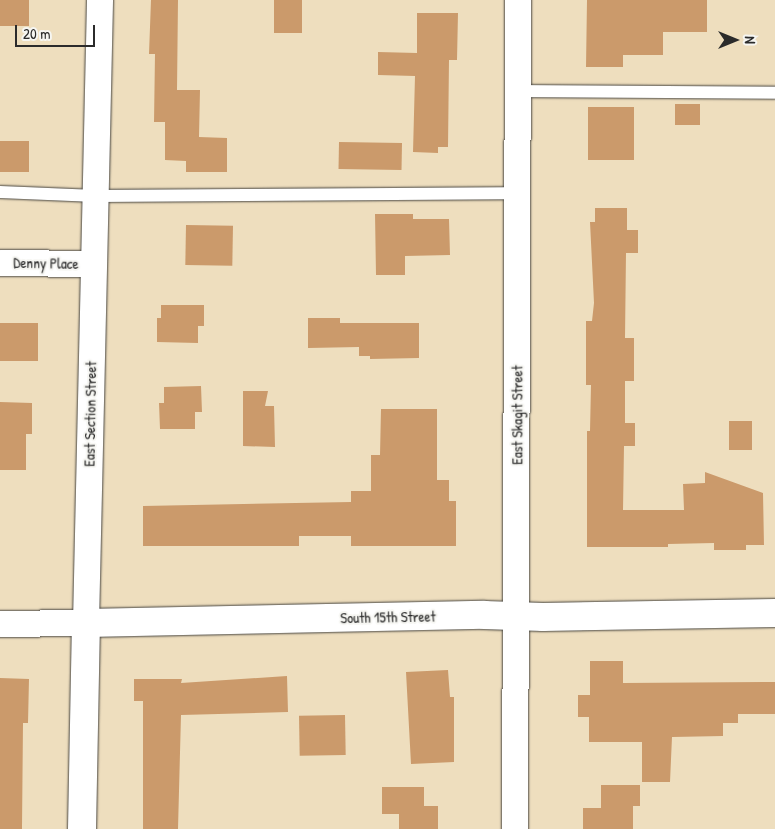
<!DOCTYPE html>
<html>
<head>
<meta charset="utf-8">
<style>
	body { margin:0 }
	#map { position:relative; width:775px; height:829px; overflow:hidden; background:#eedebe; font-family:"Patrick Hand",sans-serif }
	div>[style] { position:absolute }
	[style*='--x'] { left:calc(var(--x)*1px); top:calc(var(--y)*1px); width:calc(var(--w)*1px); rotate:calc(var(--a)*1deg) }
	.building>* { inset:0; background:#cb9a6b; transform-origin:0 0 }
	.roads { filter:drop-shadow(0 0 1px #484641) drop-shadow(0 0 1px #484641) }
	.lane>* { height:12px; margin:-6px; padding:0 6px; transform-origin:6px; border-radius:6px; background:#fff }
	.street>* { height:26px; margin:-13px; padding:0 13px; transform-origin:13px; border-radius:13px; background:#fff }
	.secondary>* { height:28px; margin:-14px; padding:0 14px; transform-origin:14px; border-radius:14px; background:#fff }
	span { translate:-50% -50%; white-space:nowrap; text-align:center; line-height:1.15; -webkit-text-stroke:4px #f6f6f2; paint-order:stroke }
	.street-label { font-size:15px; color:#2b2b2b }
	.north { position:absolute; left:710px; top:15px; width:50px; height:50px; -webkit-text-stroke:4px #f6f6f2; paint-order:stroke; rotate:90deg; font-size:14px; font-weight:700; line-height:20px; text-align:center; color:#2b2b2b }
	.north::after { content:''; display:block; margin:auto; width:18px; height:22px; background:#2b2b2b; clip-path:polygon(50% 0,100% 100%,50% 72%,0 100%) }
	.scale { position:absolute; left:15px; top:25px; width:80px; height:22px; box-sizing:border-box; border:2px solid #2b2b2b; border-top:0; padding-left:6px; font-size:15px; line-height:18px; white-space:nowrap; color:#2b2b2b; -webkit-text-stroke:4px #f6f6f2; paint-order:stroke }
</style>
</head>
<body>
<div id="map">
	<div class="building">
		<i style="left:0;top:0;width:29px;height:26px"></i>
		<i style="clip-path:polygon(151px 0,178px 0,177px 90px,200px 90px,199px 137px,227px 138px,227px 172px,186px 172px,186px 161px,165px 160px,165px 122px,154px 122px,155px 54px,149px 54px)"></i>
		<i style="left:274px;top:0;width:28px;height:33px"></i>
		<i style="clip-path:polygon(587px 0,707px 0,707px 32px,663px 32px,663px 55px,623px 55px,623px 67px,586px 67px)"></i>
		<i style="clip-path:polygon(417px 13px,458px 13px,457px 60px,449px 60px,448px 147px,438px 147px,438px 153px,413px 152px,415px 76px,378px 75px,378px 52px,417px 53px)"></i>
		<i style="left:700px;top:104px;width:21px;height:25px;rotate:90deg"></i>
		<i style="left:588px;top:107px;width:46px;height:53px"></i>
		<i style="left:0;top:141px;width:29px;height:31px"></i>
		<i style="left:339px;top:142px;width:63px;height:27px;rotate:1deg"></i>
		<i style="clip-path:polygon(595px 208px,627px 208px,627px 230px,638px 230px,638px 253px,626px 253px,625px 338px,634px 338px,634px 381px,625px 381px,625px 423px,635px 423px,635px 446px,624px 446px,623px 510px,684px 510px,683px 484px,705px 483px,705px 472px,763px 493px,764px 545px,746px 545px,746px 550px,714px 550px,714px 543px,668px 544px,668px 547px,587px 547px,587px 431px,590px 431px,591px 385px,586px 385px,586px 321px,592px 321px,594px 303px,590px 222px,595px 222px)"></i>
		<i style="clip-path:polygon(375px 214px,413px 214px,413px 219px,449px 219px,450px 255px,405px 256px,405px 275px,376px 275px)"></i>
		<i style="left:186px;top:225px;width:47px;height:40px;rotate:1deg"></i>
		<i style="clip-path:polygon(161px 305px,204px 305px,204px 326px,198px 326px,198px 343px,157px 342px,157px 318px,161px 318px)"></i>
		<i style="clip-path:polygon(308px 318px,340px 318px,340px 323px,419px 323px,419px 358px,370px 359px,370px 356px,359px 356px,359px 347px,308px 348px)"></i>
		<i style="left:0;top:323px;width:38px;height:38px"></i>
		<i style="clip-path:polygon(201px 386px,202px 412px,195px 412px,195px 429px,160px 429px,159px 403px,164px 403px,164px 387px)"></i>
		<i style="clip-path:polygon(243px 391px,268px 391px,265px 406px,274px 406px,275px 447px,243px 446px)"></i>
		<i style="clip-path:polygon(0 402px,32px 403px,32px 434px,26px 434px,26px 470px,0 470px)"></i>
		<i style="clip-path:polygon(381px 409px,437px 409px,437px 480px,449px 480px,449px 501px,456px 501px,456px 546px,351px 546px,351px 536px,299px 536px,299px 546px,143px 546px,143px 506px,351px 502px,351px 491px,371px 491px,371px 455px,380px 455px)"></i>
		<i style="left:729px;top:421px;width:23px;height:29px"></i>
		<i style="clip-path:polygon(590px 661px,623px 661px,623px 683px,775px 682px,775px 714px,738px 714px,738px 723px,723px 723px,723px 736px,672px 737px,670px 782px,642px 782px,642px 742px,589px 742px,589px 717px,578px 717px,578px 695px,590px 695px)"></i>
		<i style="clip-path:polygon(448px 670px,450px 697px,454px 697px,454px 762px,411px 764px,406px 672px)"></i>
		<i style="clip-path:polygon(287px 676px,288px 712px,181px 715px,178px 829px,143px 829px,143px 701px,134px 701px,134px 679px,182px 679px,181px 683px)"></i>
		<i style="clip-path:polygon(0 678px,29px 679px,28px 723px,23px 723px,22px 829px,0 829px)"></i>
		<i style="left:345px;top:715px;width:40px;height:46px;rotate:89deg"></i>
		<i style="clip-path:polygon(601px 785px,640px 785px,640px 806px,633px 806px,633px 829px,583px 829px,583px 808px,601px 808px)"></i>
		<i style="clip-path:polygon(382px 787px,424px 787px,424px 806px,438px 806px,438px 829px,399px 829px,399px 814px,382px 814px)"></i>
	</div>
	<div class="roads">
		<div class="lane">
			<i style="--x:518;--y:91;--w:257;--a:0.4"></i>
			<i style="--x:0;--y:192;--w:96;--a:2.4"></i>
			<i style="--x:96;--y:196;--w:422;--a:-0.4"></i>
		</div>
		<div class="street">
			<i style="--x:0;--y:263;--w:93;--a:0.6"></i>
			<i style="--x:0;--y:624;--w:86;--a:-0.7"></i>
			<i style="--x:86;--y:623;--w:623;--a:-88.71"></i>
			<i style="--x:515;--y:829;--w:829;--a:-89.79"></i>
		</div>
		<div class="secondary">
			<i style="--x:82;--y:829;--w:206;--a:-88.9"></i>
			<i style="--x:86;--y:623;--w:398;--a:-1.2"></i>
			<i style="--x:484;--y:615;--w:59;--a:1.9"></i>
			<i style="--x:543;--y:617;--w:232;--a:-1"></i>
		</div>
	</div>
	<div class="street-label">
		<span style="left:46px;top:263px;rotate:1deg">Denny Place</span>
		<span style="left:90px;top:414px;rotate:-89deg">East Section Street</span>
		<span style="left:517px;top:415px;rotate:-90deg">East Skagit Street</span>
		<span style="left:388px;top:617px;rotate:-1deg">South 15th Street</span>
	</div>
	<div class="north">N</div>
	<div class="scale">20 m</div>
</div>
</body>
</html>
